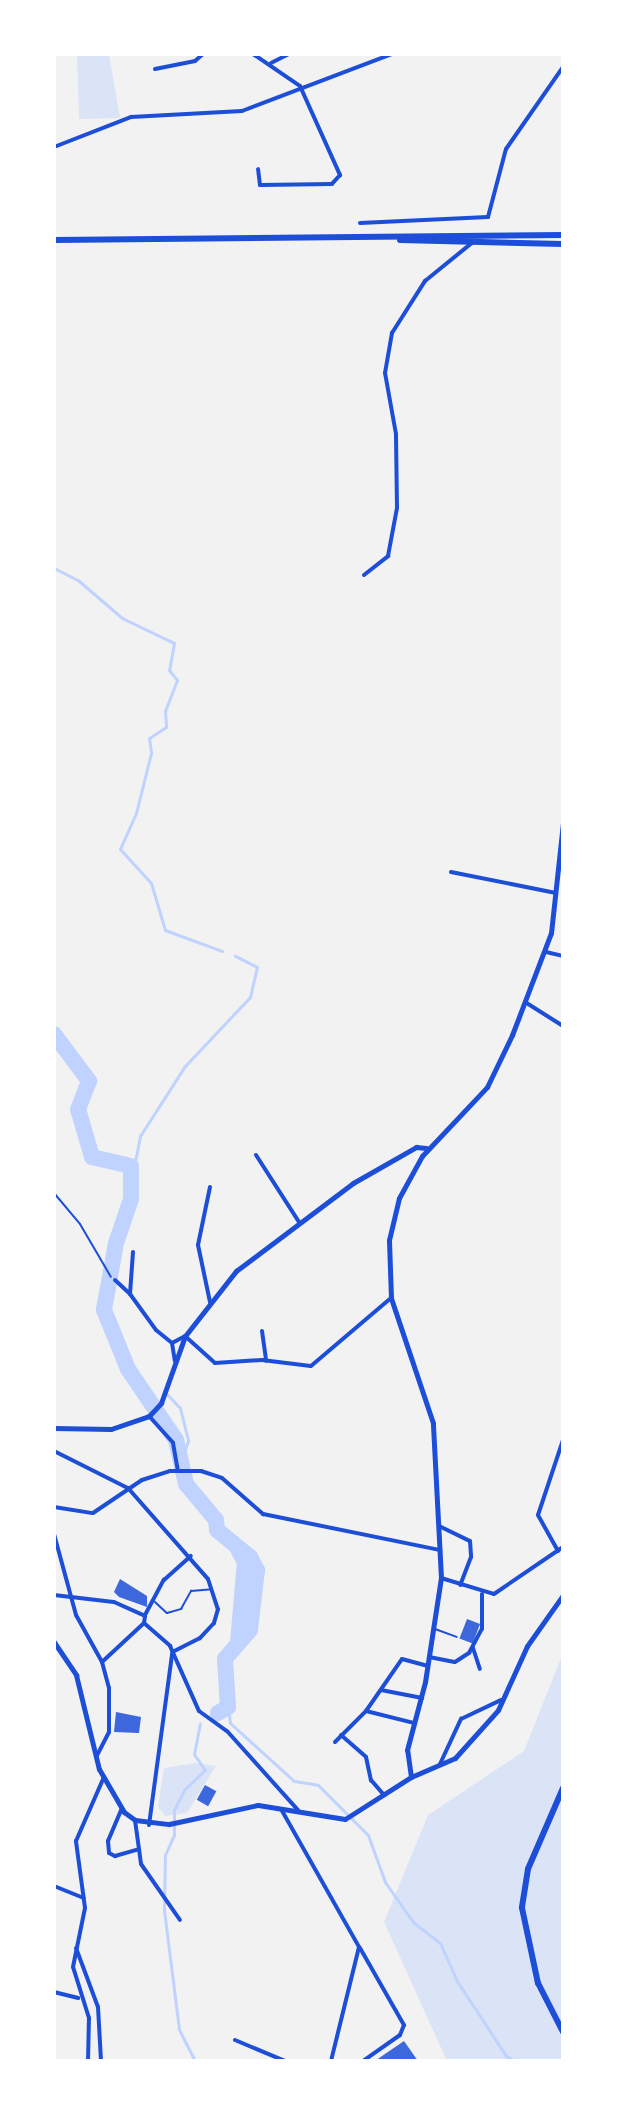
<!DOCTYPE html>
<html>
<head>
<meta charset="utf-8">
<style>
	body { margin:0 }
	#map { position:relative; width:617px; height:2115px; overflow:hidden; background:#f2f2f2; font-family:Figtree,sans-serif }
	div>[style] { position:absolute }
	[style*='--x'] { left:calc(var(--x)*1px); top:calc(var(--y)*1px); width:calc(var(--w)*1px); rotate:calc(var(--a)*1deg) }
	.green>* { inset:0; background:#dbe4f7 }
	.stream>* { height:3px; margin:-1.5px; padding:0 1.5px; transform-origin:1.5px; border-radius:1.5px; background:#bfd3fe }
	.river>* { height:16px; margin:-8px; padding:0 8px; transform-origin:8px; border-radius:8px; background:#bfd3fe }
	.building>* { inset:0; background:#3d67dc; transform-origin:0 0 }
	.path>* { height:2px; margin:-1px; padding:0 1px; transform-origin:1px; border-radius:1px; background:#1d4ed8 }
	.service>* { height:2px; margin:-1px; padding:0 1px; transform-origin:1px; border-radius:1px; background:#1d4ed8 }
	.minor>* { height:4px; margin:-2px; padding:0 2px; transform-origin:2px; border-radius:2px; background:#1d4ed8 }
	.tertiary>* { height:5px; margin:-2.5px; padding:0 2.5px; transform-origin:2.5px; border-radius:2.5px; background:#1d4ed8 }
	.secondary>* { height:6px; margin:-3px; padding:0 3px; transform-origin:3px; border-radius:3px; background:#1d4ed8 }
	span { translate:-50% -50%; white-space:nowrap; text-align:center; line-height:1.15; -webkit-text-stroke:8px #fff; paint-order:stroke }
	.frame { position:absolute; inset:0; border:56px solid #fff; pointer-events:none }
</style>
</head>
<body>
<div id="map">
	<div class="green">
		<i style="clip-path:polygon(77px 54px,109px 54px,120px 118px,79px 119px)"></i>
		<i style="clip-path:polygon(563px 1653px,563px 2061px,447px 2061px,384px 1922px,428px 1815px,524px 1751px)"></i>
		<i style="clip-path:polygon(196px 1763px,216px 1766px,187px 1813px,165px 1816px,158px 1807px,164px 1768px)"></i>
	</div>
	<div class="stream">
		<i style="--x:54;--y:568;--w:28;--a:27"></i>
		<i style="--x:79;--y:581;--w:57;--a:40.7"></i>
		<i style="--x:122;--y:618;--w:58;--a:25.7"></i>
		<i style="--x:174;--y:643;--w:27;--a:100"></i>
		<i style="--x:169;--y:670;--w:13;--a:51"></i>
		<i style="--x:177;--y:680;--w:33;--a:111"></i>
		<i style="--x:165;--y:711;--w:16;--a:86"></i>
		<i style="--x:166;--y:727;--w:20;--a:147"></i>
		<i style="--x:149;--y:738;--w:15;--a:82"></i>
		<i style="--x:151;--y:753;--w:62;--a:104"></i>
		<i style="--x:136;--y:813;--w:39;--a:114"></i>
		<i style="--x:120;--y:849;--w:46;--a:47.6"></i>
		<i style="--x:151;--y:883;--w:49;--a:73.4"></i>
		<i style="--x:165;--y:930;--w:61;--a:20.2"></i>
		<i style="--x:134;--y:1167;--w:32;--a:-79"></i>
		<i style="--x:140;--y:1136;--w:83;--a:-57.3"></i>
		<i style="--x:185;--y:1066;--w:95;--a:-46.7"></i>
		<i style="--x:250;--y:997;--w:31;--a:-77"></i>
		<i style="--x:257;--y:967;--w:25;--a:-153"></i>
		<i style="--x:165;--y:1392;--w:22;--a:47"></i>
		<i style="--x:180;--y:1408;--w:34;--a:76"></i>
		<i style="--x:188;--y:1441;--w:14;--a:111"></i>
		<i style="--x:228;--y:1707;--w:16;--a:83"></i>
		<i style="--x:230;--y:1723;--w:86;--a:42.2"></i>
		<i style="--x:294;--y:1781;--w:24;--a:9"></i>
		<i style="--x:318;--y:1785;--w:71;--a:45"></i>
		<i style="--x:368;--y:1835;--w:50;--a:70.1"></i>
		<i style="--x:385;--y:1882;--w:49;--a:55"></i>
		<i style="--x:413;--y:1922;--w:34;--a:38"></i>
		<i style="--x:440;--y:1943;--w:42;--a:65.9"></i>
		<i style="--x:457;--y:1981;--w:90;--a:56.8"></i>
		<i style="--x:506;--y:2056;--w:10;--a:29"></i>
		<i style="--x:195;--y:2061;--w:36;--a:-117"></i>
		<i style="--x:179;--y:2029;--w:120;--a:-97.2"></i>
		<i style="--x:164;--y:1910;--w:55;--a:-89"></i>
		<i style="--x:165;--y:1855;--w:22;--a:-66"></i>
		<i style="--x:174;--y:1835;--w:25;--a:-90"></i>
		<i style="--x:174;--y:1810;--w:22;--a:-63"></i>
		<i style="--x:184;--y:1790;--w:29;--a:-44"></i>
		<i style="--x:205;--y:1770;--w:19;--a:-125"></i>
		<i style="--x:194;--y:1754;--w:31;--a:-79"></i>
	</div>
	<div class="river">
		<i style="--x:54;--y:1034;--w:59;--a:53.3"></i>
		<i style="--x:89;--y:1081;--w:30;--a:111"></i>
		<i style="--x:78;--y:1109;--w:50;--a:73.7"></i>
		<i style="--x:92;--y:1157;--w:35;--a:13"></i>
		<i style="--x:131;--y:1166;--w:33;--a:90"></i>
		<i style="--x:131;--y:1199;--w:46;--a:108.8"></i>
		<i style="--x:116;--y:1243;--w:68;--a:100.2"></i>
		<i style="--x:104;--y:1310;--w:64;--a:67.9"></i>
		<i style="--x:128;--y:1369;--w:86;--a:55.9"></i>
		<i style="--x:176;--y:1440;--w:45;--a:77.2"></i>
		<i style="--x:186;--y:1484;--w:47;--a:50.2"></i>
		<i style="--x:216;--y:1520;--w:10;--a:84"></i>
		<i style="--x:217;--y:1530;--w:43;--a:39.3"></i>
		<i style="--x:250;--y:1557;--w:15;--a:62"></i>
		<i style="--x:257;--y:1570;--w:60;--a:96.7"></i>
		<i style="--x:250;--y:1630;--w:38;--a:131"></i>
		<i style="--x:225;--y:1659;--w:48;--a:86.4"></i>
		<i style="--x:228;--y:1707;--w:12;--a:149"></i>
		<i style="--x:238;--y:1643;--w:81;--a:-85.1"></i>
		<i style="--x:245;--y:1562;--w:13;--a:-119"></i>
	</div>
	<div class="building">
		<i style="clip-path:polygon(120px 1579px,147px 1596px,147px 1607px,119px 1597px,114px 1592px)"></i>
		<i style="left:467px;top:1619px;width:14px;height:21px;rotate:21deg"></i>
		<i style="clip-path:polygon(116px 1712px,141px 1717px,139px 1733px,114px 1732px)"></i>
		<i style="left:205px;top:1785px;width:13px;height:17px;rotate:29deg"></i>
		<i style="clip-path:polygon(404px 2041px,418px 2061px,375px 2061px,382px 2056px)"></i>
	</div>
	<div class="path">
		<i style="--x:54;--y:1193;--w:40;--a:50"></i>
		<i style="--x:80;--y:1224;--w:61;--a:59.7"></i>
	</div>
	<div class="service">
		<i style="--x:155;--y:1602;--w:16;--a:43"></i>
		<i style="--x:167;--y:1613;--w:15;--a:-16"></i>
		<i style="--x:181;--y:1609;--w:21;--a:-61"></i>
		<i style="--x:191;--y:1591;--w:21;--a:-5"></i>
		<i style="--x:435;--y:1629;--w:23;--a:20"></i>
	</div>
	<div class="minor">
		<i style="--x:253;--y:54;--w:57;--a:34.2"></i>
		<i style="--x:300;--y:86;--w:98;--a:65.8"></i>
		<i style="--x:340;--y:175;--w:12;--a:132"></i>
		<i style="--x:332;--y:184;--w:72;--a:179.2"></i>
		<i style="--x:260;--y:185;--w:16;--a:-97"></i>
		<i style="--x:271;--y:63;--w:20;--a:-27"></i>
		<i style="--x:155;--y:69;--w:41;--a:-11.3"></i>
		<i style="--x:195;--y:61;--w:11;--a:-41"></i>
		<i style="--x:54;--y:147;--w:83;--a:-21.3"></i>
		<i style="--x:131;--y:117;--w:111;--a:-3.1"></i>
		<i style="--x:242;--y:111;--w:160;--a:-20.8"></i>
		<i style="--x:360;--y:223;--w:128;--a:-2.7"></i>
		<i style="--x:488;--y:217;--w:70;--a:-75.2"></i>
		<i style="--x:506;--y:149;--w:100;--a:-55.2"></i>
		<i style="--x:364;--y:575;--w:31;--a:-38"></i>
		<i style="--x:388;--y:556;--w:49;--a:-79.4"></i>
		<i style="--x:397;--y:508;--w:74;--a:-90.8"></i>
		<i style="--x:396;--y:434;--w:62;--a:-100.2"></i>
		<i style="--x:385;--y:373;--w:41;--a:-80.1"></i>
		<i style="--x:392;--y:333;--w:62;--a:-57.6"></i>
		<i style="--x:425;--y:281;--w:62;--a:-39.1"></i>
		<i style="--x:451;--y:872;--w:107;--a:11.3"></i>
		<i style="--x:546;--y:952;--w:17;--a:13"></i>
		<i style="--x:525;--y:1002;--w:45;--a:32.3"></i>
		<i style="--x:256;--y:1155;--w:80;--a:57.3"></i>
		<i style="--x:210;--y:1187;--w:59;--a:101.7"></i>
		<i style="--x:198;--y:1245;--w:58;--a:78.1"></i>
		<i style="--x:133;--y:1252;--w:42;--a:94.1"></i>
		<i style="--x:130;--y:1294;--w:44;--a:54.2"></i>
		<i style="--x:156;--y:1330;--w:21;--a:39"></i>
		<i style="--x:172;--y:1343;--w:15;--a:-28"></i>
		<i style="--x:185;--y:1336;--w:40;--a:42"></i>
		<i style="--x:215;--y:1363;--w:47;--a:-3.7"></i>
		<i style="--x:262;--y:1360;--w:49;--a:7"></i>
		<i style="--x:311;--y:1366;--w:105;--a:-40.4"></i>
		<i style="--x:115;--y:1280;--w:21;--a:43"></i>
		<i style="--x:262;--y:1331;--w:30;--a:82"></i>
		<i style="--x:172;--y:1343;--w:18;--a:81"></i>
		<i style="--x:149;--y:1416;--w:36;--a:48"></i>
		<i style="--x:173;--y:1443;--w:28;--a:80"></i>
		<i style="--x:54;--y:1451;--w:83;--a:26.6"></i>
		<i style="--x:128;--y:1488;--w:121;--a:48.7"></i>
		<i style="--x:208;--y:1579;--w:32;--a:72"></i>
		<i style="--x:218;--y:1609;--w:15;--a:106"></i>
		<i style="--x:214;--y:1623;--w:21;--a:133"></i>
		<i style="--x:200;--y:1638;--w:31;--a:153"></i>
		<i style="--x:54;--y:1507;--w:39;--a:9"></i>
		<i style="--x:93;--y:1513;--w:59;--a:-34"></i>
		<i style="--x:142;--y:1480;--w:29;--a:-18"></i>
		<i style="--x:170;--y:1471;--w:31;--a:0"></i>
		<i style="--x:201;--y:1471;--w:22;--a:18"></i>
		<i style="--x:222;--y:1478;--w:55;--a:41.3"></i>
		<i style="--x:263;--y:1514;--w:181;--a:11.5"></i>
		<i style="--x:439;--y:1526;--w:34;--a:26"></i>
		<i style="--x:470;--y:1541;--w:16;--a:86"></i>
		<i style="--x:471;--y:1557;--w:30;--a:111"></i>
		<i style="--x:54;--y:1534;--w:84;--a:74.8"></i>
		<i style="--x:76;--y:1615;--w:54;--a:61"></i>
		<i style="--x:102;--y:1662;--w:27;--a:75"></i>
		<i style="--x:109;--y:1688;--w:44;--a:90"></i>
		<i style="--x:109;--y:1732;--w:28;--a:117"></i>
		<i style="--x:558;--y:1551;--w:41;--a:-119.1"></i>
		<i style="--x:538;--y:1515;--w:79;--a:-71.6"></i>
		<i style="--x:441;--y:1578;--w:55;--a:16.8"></i>
		<i style="--x:494;--y:1594;--w:83;--a:-34.3"></i>
		<i style="--x:54;--y:1595;--w:60;--a:6.7"></i>
		<i style="--x:114;--y:1602;--w:34;--a:24"></i>
		<i style="--x:145;--y:1616;--w:7;--a:98"></i>
		<i style="--x:144;--y:1623;--w:35;--a:41"></i>
		<i style="--x:170;--y:1646;--w:71;--a:66"></i>
		<i style="--x:199;--y:1711;--w:34;--a:36"></i>
		<i style="--x:227;--y:1731;--w:106;--a:48.1"></i>
		<i style="--x:145;--y:1615;--w:40;--a:-62"></i>
		<i style="--x:164;--y:1580;--w:36;--a:-42"></i>
		<i style="--x:473;--y:1648;--w:22;--a:72"></i>
		<i style="--x:429;--y:1657;--w:26;--a:11"></i>
		<i style="--x:455;--y:1662;--w:17;--a:-33"></i>
		<i style="--x:469;--y:1653;--w:27;--a:-62"></i>
		<i style="--x:482;--y:1629;--w:35;--a:-90"></i>
		<i style="--x:102;--y:1662;--w:57;--a:-42.9"></i>
		<i style="--x:381;--y:1690;--w:42;--a:11"></i>
		<i style="--x:366;--y:1711;--w:49;--a:14"></i>
		<i style="--x:341;--y:1735;--w:33;--a:41"></i>
		<i style="--x:366;--y:1757;--w:24;--a:78"></i>
		<i style="--x:371;--y:1780;--w:20;--a:49"></i>
		<i style="--x:335;--y:1742;--w:44;--a:-45"></i>
		<i style="--x:366;--y:1711;--w:63;--a:-55.3"></i>
		<i style="--x:402;--y:1659;--w:27;--a:15"></i>
		<i style="--x:440;--y:1764;--w:50;--a:-65"></i>
		<i style="--x:461;--y:1719;--w:44;--a:-25.4"></i>
		<i style="--x:122;--y:1808;--w:36;--a:113"></i>
		<i style="--x:108;--y:1841;--w:12;--a:85"></i>
		<i style="--x:109;--y:1853;--w:7;--a:27"></i>
		<i style="--x:115;--y:1856;--w:25;--a:-16"></i>
		<i style="--x:281;--y:1809;--w:159;--a:60.5"></i>
		<i style="--x:359;--y:1947;--w:117;--a:103.8"></i>
		<i style="--x:135;--y:1820;--w:44;--a:82.2"></i>
		<i style="--x:141;--y:1864;--w:68;--a:55.1"></i>
		<i style="--x:149;--y:1825;--w:173;--a:-82.3"></i>
		<i style="--x:54;--y:1886;--w:32;--a:22"></i>
		<i style="--x:76;--y:1948;--w:63;--a:69.6"></i>
		<i style="--x:98;--y:2007;--w:54;--a:86.8"></i>
		<i style="--x:360;--y:1948;--w:89;--a:60.3"></i>
		<i style="--x:404;--y:2025;--w:11;--a:112"></i>
		<i style="--x:400;--y:2035;--w:45;--a:144.9"></i>
		<i style="--x:54;--y:1992;--w:25;--a:14"></i>
		<i style="--x:235;--y:2040;--w:54;--a:22.8"></i>
		<i style="--x:88;--y:2061;--w:43;--a:-88.7"></i>
		<i style="--x:89;--y:2018;--w:53;--a:-107.4"></i>
		<i style="--x:73;--y:1967;--w:60;--a:-78.5"></i>
		<i style="--x:85;--y:1908;--w:68;--a:-97.7"></i>
		<i style="--x:76;--y:1841;--w:70;--a:-66.4"></i>
	</div>
	<div class="tertiary">
		<i style="--x:54;--y:1428;--w:57;--a:1"></i>
		<i style="--x:111;--y:1429;--w:40;--a:-18.9"></i>
		<i style="--x:149;--y:1416;--w:18;--a:-47"></i>
		<i style="--x:161;--y:1403;--w:71;--a:-70.3"></i>
		<i style="--x:185;--y:1336;--w:83;--a:-51.9"></i>
		<i style="--x:236;--y:1271;--w:146;--a:-36.9"></i>
		<i style="--x:353;--y:1183;--w:73;--a:-29.7"></i>
		<i style="--x:416;--y:1147;--w:10;--a:6"></i>
		<i style="--x:54;--y:1642;--w:40;--a:56"></i>
		<i style="--x:76;--y:1675;--w:97;--a:76.3"></i>
		<i style="--x:99;--y:1769;--w:50;--a:59.8"></i>
		<i style="--x:124;--y:1812;--w:14;--a:36"></i>
		<i style="--x:135;--y:1820;--w:34;--a:7"></i>
		<i style="--x:169;--y:1824;--w:91;--a:-12.1"></i>
		<i style="--x:258;--y:1805;--w:88;--a:9.1"></i>
		<i style="--x:345;--y:1819;--w:78;--a:-32.5"></i>
		<i style="--x:411;--y:1777;--w:48;--a:-23.4"></i>
		<i style="--x:455;--y:1758;--w:64;--a:-48.1"></i>
		<i style="--x:498;--y:1710;--w:70;--a:-65.6"></i>
		<i style="--x:527;--y:1646;--w:62;--a:-54.8"></i>
		<i style="--x:411;--y:1777;--w:27;--a:-98"></i>
		<i style="--x:407;--y:1750;--w:70;--a:-75.2"></i>
		<i style="--x:425;--y:1682;--w:105;--a:-81.3"></i>
		<i style="--x:441;--y:1578;--w:155;--a:-93"></i>
		<i style="--x:433;--y:1423;--w:132;--a:-108.6"></i>
		<i style="--x:391;--y:1298;--w:58;--a:-92"></i>
		<i style="--x:389;--y:1240;--w:43;--a:-76.6"></i>
		<i style="--x:399;--y:1198;--w:48;--a:-61.3"></i>
		<i style="--x:422;--y:1156;--w:95;--a:-46.7"></i>
		<i style="--x:487;--y:1087;--w:58;--a:-64.3"></i>
		<i style="--x:512;--y:1035;--w:109;--a:-69.1"></i>
		<i style="--x:551;--y:933;--w:111;--a:-83.8"></i>
	</div>
	<div class="secondary">
		<i style="--x:54;--y:240;--w:509;--a:-0.56"></i>
		<i style="--x:400;--y:240;--w:163;--a:1.4"></i>
		<i style="--x:563;--y:1788;--w:88;--a:113.4"></i>
		<i style="--x:528;--y:1869;--w:39;--a:99"></i>
		<i style="--x:522;--y:1908;--w:77;--a:78"></i>
		<i style="--x:538;--y:1983;--w:55;--a:63"></i>
	</div>
	<div class="frame"></div>
</div>
</body>
</html>
